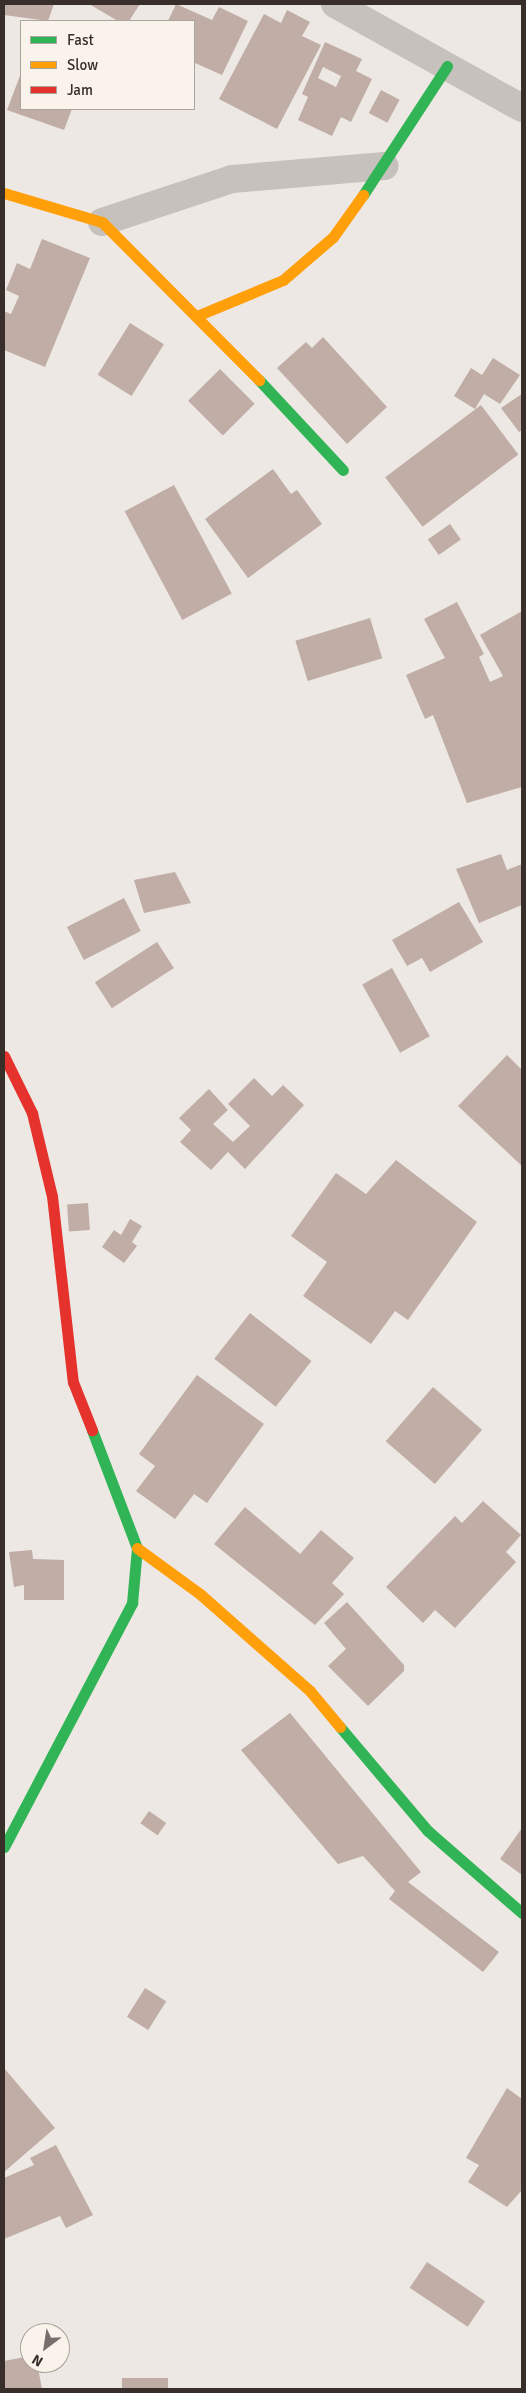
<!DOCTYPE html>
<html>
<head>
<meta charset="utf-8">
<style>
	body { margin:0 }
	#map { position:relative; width:526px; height:2393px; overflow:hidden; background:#ede8e3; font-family:Signika,sans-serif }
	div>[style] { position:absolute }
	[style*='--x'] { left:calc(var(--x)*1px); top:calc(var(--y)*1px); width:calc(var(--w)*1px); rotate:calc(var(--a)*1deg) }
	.building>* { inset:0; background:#c0ada6; transform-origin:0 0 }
	.street>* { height:28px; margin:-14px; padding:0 14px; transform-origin:14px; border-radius:14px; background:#c6c1bc }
	.fast>* { height:11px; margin:-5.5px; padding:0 5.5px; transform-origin:5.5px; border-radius:5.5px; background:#30b455 }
	.slow>* { height:11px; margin:-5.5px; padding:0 5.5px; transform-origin:5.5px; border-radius:5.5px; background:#ff9f0a }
	.jam>* { height:11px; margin:-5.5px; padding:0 5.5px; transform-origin:5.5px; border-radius:5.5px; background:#e5322d }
	span { translate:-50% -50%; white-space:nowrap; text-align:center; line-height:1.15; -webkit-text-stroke:5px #f9f3eb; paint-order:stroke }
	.frame { position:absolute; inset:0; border:5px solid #382e2a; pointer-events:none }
	.legend { position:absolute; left:20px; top:20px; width:175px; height:90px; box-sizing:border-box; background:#f9f3eb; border:1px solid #aca49e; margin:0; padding:6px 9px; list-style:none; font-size:15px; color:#382e2a }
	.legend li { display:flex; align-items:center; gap:10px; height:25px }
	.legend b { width:25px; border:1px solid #aca49e }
	.north { position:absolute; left:20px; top:2323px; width:50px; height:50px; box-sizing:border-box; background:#f9f3eb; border:1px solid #aca49e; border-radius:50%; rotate:211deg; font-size:14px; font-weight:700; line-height:20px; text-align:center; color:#382e2a }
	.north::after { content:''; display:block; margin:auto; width:18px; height:22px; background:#776f6b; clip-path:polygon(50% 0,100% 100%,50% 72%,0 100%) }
</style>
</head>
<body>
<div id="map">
	<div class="building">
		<i style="clip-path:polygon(4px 4px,54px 4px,48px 21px,4px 15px)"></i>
		<i style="clip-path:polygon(89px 4px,135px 5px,140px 4px,129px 21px,118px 21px)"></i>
		<i style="clip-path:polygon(176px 4px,212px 20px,219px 7px,248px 21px,222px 75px,195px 63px,194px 66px,194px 21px,168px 21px)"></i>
		<i style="clip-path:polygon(287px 10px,310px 22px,302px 36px,321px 45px,277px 129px,219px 99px,264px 14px,281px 23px)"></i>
		<i style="clip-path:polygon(evenodd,325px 42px,362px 59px,356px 71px,372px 79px,351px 122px,341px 117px,332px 136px,298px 120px,308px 97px,302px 94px,325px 42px,323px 67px,341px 76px,336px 87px,318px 78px,323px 67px)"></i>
		<i style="clip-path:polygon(21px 73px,21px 109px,72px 109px,64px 130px,7px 110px)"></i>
		<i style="left:381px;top:90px;width:21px;height:26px;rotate:28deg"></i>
		<i style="clip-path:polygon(42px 239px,90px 258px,45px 367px,4px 350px,4px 311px,11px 314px,19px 296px,6px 290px,17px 263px,30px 269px)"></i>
		<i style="left:130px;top:323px;width:40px;height:61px;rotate:32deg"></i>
		<i style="clip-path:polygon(323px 337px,387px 407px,347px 444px,277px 368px,306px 342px,312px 348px)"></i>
		<i style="clip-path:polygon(493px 358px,520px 375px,500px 404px,484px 394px,475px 409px,454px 396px,471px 368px,482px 375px)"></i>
		<i style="left:220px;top:369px;width:49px;height:45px;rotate:45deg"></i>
		<i style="clip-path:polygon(522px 394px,522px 430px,519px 432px,501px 408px)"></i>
		<i style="left:481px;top:405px;width:62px;height:120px;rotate:53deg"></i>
		<i style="clip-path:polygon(273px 469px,291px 494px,297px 490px,322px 524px,248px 578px,205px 519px)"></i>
		<i style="left:174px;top:485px;width:123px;height:56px;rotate:62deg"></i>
		<i style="left:450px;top:524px;width:19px;height:27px;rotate:55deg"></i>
		<i style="clip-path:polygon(457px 602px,484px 654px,479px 657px,490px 682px,503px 676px,480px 635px,522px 611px,522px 787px,467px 803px,433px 715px,425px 719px,406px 675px,445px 658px,424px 619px)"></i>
		<i style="left:370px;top:618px;width:42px;height:78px;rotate:73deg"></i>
		<i style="clip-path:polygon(501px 854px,507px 870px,522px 864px,522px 905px,479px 923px,456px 869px)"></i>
		<i style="clip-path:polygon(175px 872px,191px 903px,144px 913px,134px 880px)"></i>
		<i style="left:124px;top:898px;width:37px;height:64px;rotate:63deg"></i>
		<i style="clip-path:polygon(459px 902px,483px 942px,430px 972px,422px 958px,407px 966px,392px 940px)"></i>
		<i style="left:157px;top:942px;width:31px;height:74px;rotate:57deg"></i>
		<i style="left:392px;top:968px;width:78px;height:34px;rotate:61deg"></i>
		<i style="clip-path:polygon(507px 1055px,522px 1070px,522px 1166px,458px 1106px)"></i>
		<i style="clip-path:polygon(254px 1078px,272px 1096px,283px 1085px,304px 1105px,245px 1169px,228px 1152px,211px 1170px,180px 1142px,191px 1130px,179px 1118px,209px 1089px,228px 1110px,213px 1124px,233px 1142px,250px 1126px,228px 1104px)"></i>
		<i style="clip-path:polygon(396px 1160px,477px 1222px,408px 1320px,395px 1311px,371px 1344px,303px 1296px,327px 1262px,291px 1236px,336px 1173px,366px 1194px)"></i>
		<i style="left:88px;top:1203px;width:27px;height:21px;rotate:86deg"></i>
		<i style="clip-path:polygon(130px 1219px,142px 1226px,132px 1242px,137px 1246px,124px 1263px,102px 1247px,114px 1230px,121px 1235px)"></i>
		<i style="left:250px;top:1313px;width:78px;height:58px;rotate:38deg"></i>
		<i style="clip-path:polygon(197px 1375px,264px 1424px,207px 1503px,194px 1494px,175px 1519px,136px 1491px,155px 1466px,139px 1454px)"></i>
		<i style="left:433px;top:1387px;width:65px;height:72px;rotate:41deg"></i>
		<i style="clip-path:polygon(483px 1501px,521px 1535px,506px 1552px,516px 1562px,455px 1628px,435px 1610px,423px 1623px,386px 1587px,455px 1516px,462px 1523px)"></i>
		<i style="clip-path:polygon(245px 1507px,300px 1554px,321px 1530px,354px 1558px,332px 1583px,344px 1594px,315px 1625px,214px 1544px)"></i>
		<i style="clip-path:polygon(32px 1550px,33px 1559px,64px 1560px,64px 1600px,24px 1600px,24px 1585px,14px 1587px,9px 1552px)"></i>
		<i style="clip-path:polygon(347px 1602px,404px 1665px,404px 1671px,368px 1706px,328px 1666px,346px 1649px,324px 1623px)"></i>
		<i style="clip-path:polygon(290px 1713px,421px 1872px,408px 1882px,499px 1952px,483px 1972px,389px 1899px,395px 1891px,363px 1856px,338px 1864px,241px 1750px)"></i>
		<i style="left:149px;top:1811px;width:21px;height:15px;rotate:35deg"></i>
		<i style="clip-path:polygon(522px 1828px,522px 1875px,500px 1859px)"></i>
		<i style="left:145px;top:1988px;width:25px;height:34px;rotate:32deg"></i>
		<i style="clip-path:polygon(4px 2068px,55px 2128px,4px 2172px)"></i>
		<i style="clip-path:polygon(507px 2088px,522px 2099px,522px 2190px,507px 2207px,468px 2182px,479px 2165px,466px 2158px)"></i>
		<i style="clip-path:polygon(56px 2145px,93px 2215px,66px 2228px,60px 2216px,4px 2239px,4px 2178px,34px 2165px,30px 2158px)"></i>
		<i style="left:427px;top:2262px;width:70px;height:31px;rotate:34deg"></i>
		<i style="clip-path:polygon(30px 2356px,30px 2363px,37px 2363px,42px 2389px,4px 2389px,4px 2361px)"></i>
		<i style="left:122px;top:2378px;width:46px;height:11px"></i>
	</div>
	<div class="street">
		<i style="--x:335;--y:4;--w:214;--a:29.1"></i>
		<i style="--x:102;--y:222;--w:137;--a:-18.3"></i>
		<i style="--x:232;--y:179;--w:153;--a:-4.9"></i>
	</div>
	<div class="fast">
		<i style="--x:363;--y:195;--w:154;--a:-56.9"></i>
		<i style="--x:259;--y:380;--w:123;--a:47"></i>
		<i style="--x:340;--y:1727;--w:136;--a:49.8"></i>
		<i style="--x:428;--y:1831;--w:125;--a:41.1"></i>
		<i style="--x:4;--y:1847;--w:276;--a:-62.3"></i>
		<i style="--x:132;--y:1603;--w:55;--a:-84.8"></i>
		<i style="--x:137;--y:1548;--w:126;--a:-110.9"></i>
	</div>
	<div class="slow">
		<i style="--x:4;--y:193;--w:102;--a:16.5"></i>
		<i style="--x:102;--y:222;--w:223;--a:45.2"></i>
		<i style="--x:199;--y:315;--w:91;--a:-22.6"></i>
		<i style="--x:283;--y:280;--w:66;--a:-40.7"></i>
		<i style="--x:333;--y:237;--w:52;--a:-54.5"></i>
		<i style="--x:137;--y:1548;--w:78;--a:36.1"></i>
		<i style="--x:200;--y:1594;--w:147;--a:41.4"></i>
		<i style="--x:310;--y:1691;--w:47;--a:50.2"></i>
	</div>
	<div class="jam">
		<i style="--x:4;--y:1056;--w:64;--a:63.8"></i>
		<i style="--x:32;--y:1113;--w:85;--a:76.5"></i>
		<i style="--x:52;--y:1196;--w:187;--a:83.6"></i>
		<i style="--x:73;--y:1382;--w:52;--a:68.4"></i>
	</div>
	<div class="frame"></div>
	<ul class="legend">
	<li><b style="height:6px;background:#30b455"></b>Fast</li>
	<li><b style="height:6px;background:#ff9f0a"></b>Slow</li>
	<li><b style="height:6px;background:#e5322d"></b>Jam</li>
	</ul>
	<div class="north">N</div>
</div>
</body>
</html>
